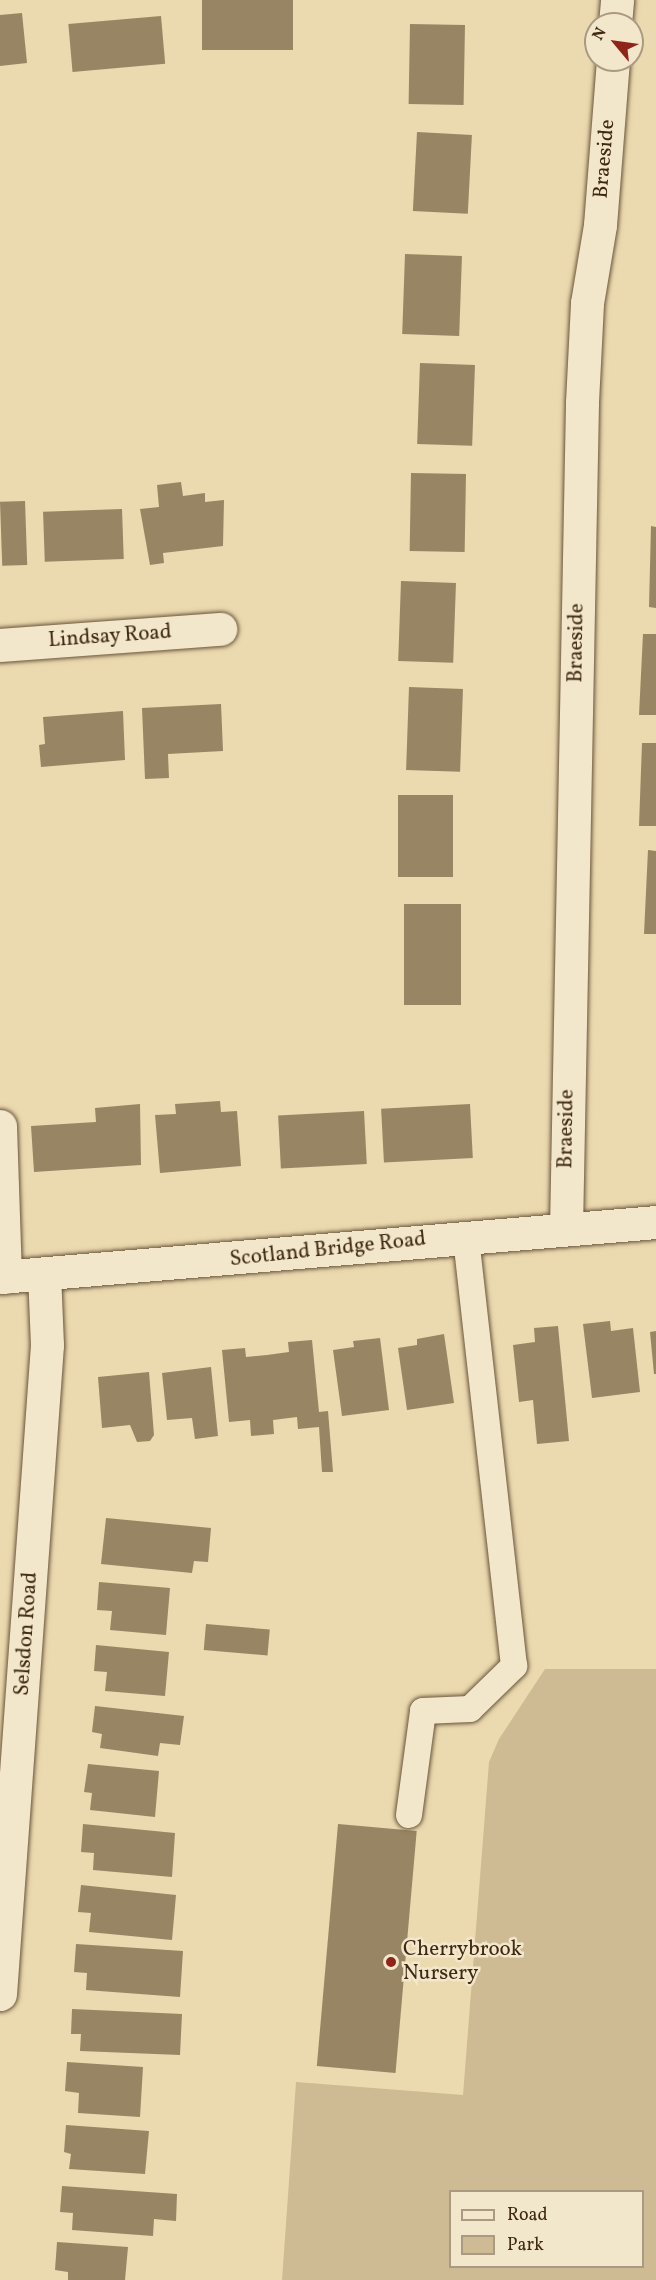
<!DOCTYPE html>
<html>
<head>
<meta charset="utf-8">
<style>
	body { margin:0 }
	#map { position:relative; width:656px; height:2280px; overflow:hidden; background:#ebd9af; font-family:Vollkorn,serif }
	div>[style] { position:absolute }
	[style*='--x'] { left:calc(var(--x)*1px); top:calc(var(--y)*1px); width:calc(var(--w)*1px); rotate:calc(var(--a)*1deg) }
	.green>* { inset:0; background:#cebb94 }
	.building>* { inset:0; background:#988564; transform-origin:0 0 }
	.roads { filter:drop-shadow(0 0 2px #6a553a) drop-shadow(0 0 2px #6a553a) }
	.lane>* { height:26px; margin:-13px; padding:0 13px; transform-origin:13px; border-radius:13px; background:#f2e6cb }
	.street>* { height:33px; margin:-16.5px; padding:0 16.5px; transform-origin:16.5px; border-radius:16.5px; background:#f2e6cb }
	.secondary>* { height:33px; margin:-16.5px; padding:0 16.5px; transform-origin:16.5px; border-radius:16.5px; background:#f2e6cb }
	.dots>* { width:16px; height:16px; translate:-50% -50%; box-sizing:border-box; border:3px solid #f2e6cb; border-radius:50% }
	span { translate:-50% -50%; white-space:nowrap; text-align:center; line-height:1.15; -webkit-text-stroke:5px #f2e6cb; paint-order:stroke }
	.street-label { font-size:21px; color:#3f2913 }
	.poi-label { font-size:21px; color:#3f2913 }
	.left { translate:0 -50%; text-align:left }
	.legend { position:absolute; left:449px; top:2190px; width:195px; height:78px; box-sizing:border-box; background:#f2e6cb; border:2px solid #aa9a81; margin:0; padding:8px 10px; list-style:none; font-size:18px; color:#3f2913 }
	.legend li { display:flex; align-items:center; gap:12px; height:30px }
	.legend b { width:30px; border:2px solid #aa9a81 }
	.north { position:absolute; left:584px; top:12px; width:60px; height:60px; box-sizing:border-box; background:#f2e6cb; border:2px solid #aa9a81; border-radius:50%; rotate:299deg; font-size:16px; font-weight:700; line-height:24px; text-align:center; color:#3f2913 }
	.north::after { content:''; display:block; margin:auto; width:21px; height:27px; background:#8f2418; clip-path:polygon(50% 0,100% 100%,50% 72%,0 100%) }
</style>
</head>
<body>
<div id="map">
	<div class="green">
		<i style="clip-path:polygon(evenodd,545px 1669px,656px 1669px,656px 2280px,282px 2280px,296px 2082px,463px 2095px,489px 1762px,499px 1739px,545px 1669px,450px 2192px,642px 2192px,642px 2266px,450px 2266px,450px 2192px)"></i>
	</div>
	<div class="building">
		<i style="left:202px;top:0;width:91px;height:50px"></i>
		<i style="clip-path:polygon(22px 13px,27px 63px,0 66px,0 15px)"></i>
		<i style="left:161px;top:16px;width:48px;height:93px;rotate:85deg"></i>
		<i style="left:410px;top:24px;width:55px;height:80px;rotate:1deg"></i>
		<i style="left:417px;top:132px;width:55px;height:79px;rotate:3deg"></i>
		<i style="left:405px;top:254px;width:57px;height:80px;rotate:2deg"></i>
		<i style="left:420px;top:363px;width:55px;height:81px;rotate:2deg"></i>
		<i style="left:411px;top:473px;width:55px;height:78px;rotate:1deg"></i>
		<i style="clip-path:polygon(181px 482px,183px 496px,205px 493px,205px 502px,224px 500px,223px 546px,163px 553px,164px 563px,150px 565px,140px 509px,159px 507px,157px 485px)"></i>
		<i style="left:25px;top:501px;width:64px;height:25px;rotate:88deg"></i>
		<i style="left:122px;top:509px;width:50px;height:79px;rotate:88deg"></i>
		<i style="clip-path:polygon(651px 526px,656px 527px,656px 608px,649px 607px)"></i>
		<i style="left:401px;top:581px;width:55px;height:80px;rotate:2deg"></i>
		<i style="clip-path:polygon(643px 634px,656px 634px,656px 715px,639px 715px)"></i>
		<i style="left:409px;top:687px;width:54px;height:83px;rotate:2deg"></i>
		<i style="clip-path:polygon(221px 704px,223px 751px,168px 754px,169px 778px,145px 779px,142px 708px)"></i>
		<i style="clip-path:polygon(123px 711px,125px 760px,41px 767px,39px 745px,45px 744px,43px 717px)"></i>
		<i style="clip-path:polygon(642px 743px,656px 743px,656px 826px,639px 826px)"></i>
		<i style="left:398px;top:795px;width:55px;height:82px"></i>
		<i style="clip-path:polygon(648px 850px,656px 851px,656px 934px,644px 934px)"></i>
		<i style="left:404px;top:904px;width:57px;height:101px"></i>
		<i style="clip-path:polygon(220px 1101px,221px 1112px,237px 1111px,241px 1166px,160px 1173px,155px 1115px,176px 1114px,175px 1104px)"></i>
		<i style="clip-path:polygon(140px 1104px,141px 1165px,34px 1172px,31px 1126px,96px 1122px,95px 1108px)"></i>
		<i style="left:470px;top:1104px;width:54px;height:89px;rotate:87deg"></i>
		<i style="left:364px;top:1111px;width:53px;height:86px;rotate:87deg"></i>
		<i style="clip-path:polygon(610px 1321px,611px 1331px,633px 1328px,640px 1392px,592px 1398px,583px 1324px)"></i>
		<i style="clip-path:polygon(558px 1326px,569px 1441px,537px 1444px,533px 1400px,519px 1402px,513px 1345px,535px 1342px,534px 1328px)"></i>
		<i style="clip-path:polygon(656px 1331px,656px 1374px,654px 1374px,650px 1332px)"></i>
		<i style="clip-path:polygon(444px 1334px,454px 1403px,407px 1410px,398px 1348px,417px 1345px,417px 1339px)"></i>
		<i style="clip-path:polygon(380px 1338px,389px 1410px,342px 1416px,333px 1350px,354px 1347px,353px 1341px)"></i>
		<i style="clip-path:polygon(312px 1340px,319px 1412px,328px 1411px,333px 1472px,322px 1472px,319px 1427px,298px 1429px,297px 1417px,273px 1420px,274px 1434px,251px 1436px,250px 1420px,229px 1422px,222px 1350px,245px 1348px,246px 1357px,267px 1355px,289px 1352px,288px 1342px)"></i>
		<i style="clip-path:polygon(211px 1367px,218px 1436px,195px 1439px,192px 1418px,167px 1420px,162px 1373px)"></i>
		<i style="clip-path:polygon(149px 1372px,154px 1435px,150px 1441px,137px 1442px,130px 1425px,102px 1428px,98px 1377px)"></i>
		<i style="clip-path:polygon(106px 1518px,211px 1528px,208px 1562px,194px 1561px,192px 1573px,101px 1564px)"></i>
		<i style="clip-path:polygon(99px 1582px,170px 1588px,166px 1635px,110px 1630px,112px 1611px,97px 1610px)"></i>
		<i style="left:206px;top:1624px;width:64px;height:26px;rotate:5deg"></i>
		<i style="clip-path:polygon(96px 1645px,169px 1652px,165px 1696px,105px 1691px,107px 1672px,94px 1671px)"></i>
		<i style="clip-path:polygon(95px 1706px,184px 1716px,180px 1745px,160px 1743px,158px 1756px,100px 1748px,102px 1734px,92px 1732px)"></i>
		<i style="clip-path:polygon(88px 1764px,159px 1771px,155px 1817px,90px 1810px,92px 1793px,84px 1792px)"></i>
		<i style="clip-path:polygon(83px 1824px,175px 1833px,172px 1877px,93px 1870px,94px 1853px,81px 1852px)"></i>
		<i style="left:338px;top:1824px;width:79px;height:243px;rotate:5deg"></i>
		<i style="clip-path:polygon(81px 1885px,176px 1895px,172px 1940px,89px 1932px,91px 1913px,78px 1912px)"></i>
		<i style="clip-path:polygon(76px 1944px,183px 1951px,180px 1997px,86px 1990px,87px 1973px,74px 1972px)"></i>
		<i style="clip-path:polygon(72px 2009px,182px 2014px,180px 2055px,80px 2051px,81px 2034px,71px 2034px)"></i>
		<i style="clip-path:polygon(67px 2062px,143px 2067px,140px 2117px,78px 2113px,79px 2093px,65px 2091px)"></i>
		<i style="clip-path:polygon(66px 2125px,149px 2131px,145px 2174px,69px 2169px,71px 2154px,64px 2152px)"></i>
		<i style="clip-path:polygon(62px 2186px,177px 2194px,176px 2221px,154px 2219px,153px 2236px,72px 2230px,73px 2213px,60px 2212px)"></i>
		<i style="clip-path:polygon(57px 2242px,128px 2247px,125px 2280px,68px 2280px,68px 2272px,55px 2270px)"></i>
	</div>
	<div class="roads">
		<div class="lane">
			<i style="--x:409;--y:1815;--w:105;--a:-82.3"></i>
			<i style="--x:423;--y:1711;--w:47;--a:-2.4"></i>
			<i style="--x:470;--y:1709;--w:62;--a:-44.3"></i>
			<i style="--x:514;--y:1666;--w:433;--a:-96.4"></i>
		</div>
		<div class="street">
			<i style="--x:615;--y:24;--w:24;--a:-85"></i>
			<i style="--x:0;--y:645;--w:221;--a:-4.2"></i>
			<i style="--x:0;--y:1126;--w:151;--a:88.1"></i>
			<i style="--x:566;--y:1229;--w:827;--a:-88.89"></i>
			<i style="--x:582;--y:402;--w:99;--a:-87.1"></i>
			<i style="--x:587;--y:303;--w:79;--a:-80.5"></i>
			<i style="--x:600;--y:225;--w:166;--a:-85.5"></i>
			<i style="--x:0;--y:1994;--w:651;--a:-85.86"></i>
			<i style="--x:47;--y:1345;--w:71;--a:-92.4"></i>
		</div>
		<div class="secondary">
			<i style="--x:0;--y:1277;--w:658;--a:-4.79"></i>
		</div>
	</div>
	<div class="dots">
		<i style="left:391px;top:1962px;background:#8f2418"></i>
	</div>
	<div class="street-label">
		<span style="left:605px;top:159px;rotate:-85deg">Braeside</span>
		<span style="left:110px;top:637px;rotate:-4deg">Lindsay Road</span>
		<span style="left:577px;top:643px;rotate:-89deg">Braeside</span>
		<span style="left:567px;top:1129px;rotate:-89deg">Braeside</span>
		<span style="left:328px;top:1250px;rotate:-6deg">Scotland Bridge Road</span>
		<span style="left:27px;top:1634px;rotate:-86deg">Selsdon Road</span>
	</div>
	<div class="poi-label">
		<span class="left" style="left:403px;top:1962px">Cherrybrook<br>Nursery</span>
	</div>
	<ul class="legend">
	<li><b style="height:8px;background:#f2e6cb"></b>Road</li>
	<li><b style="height:16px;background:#cebb94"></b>Park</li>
	</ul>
	<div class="north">N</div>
</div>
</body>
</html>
